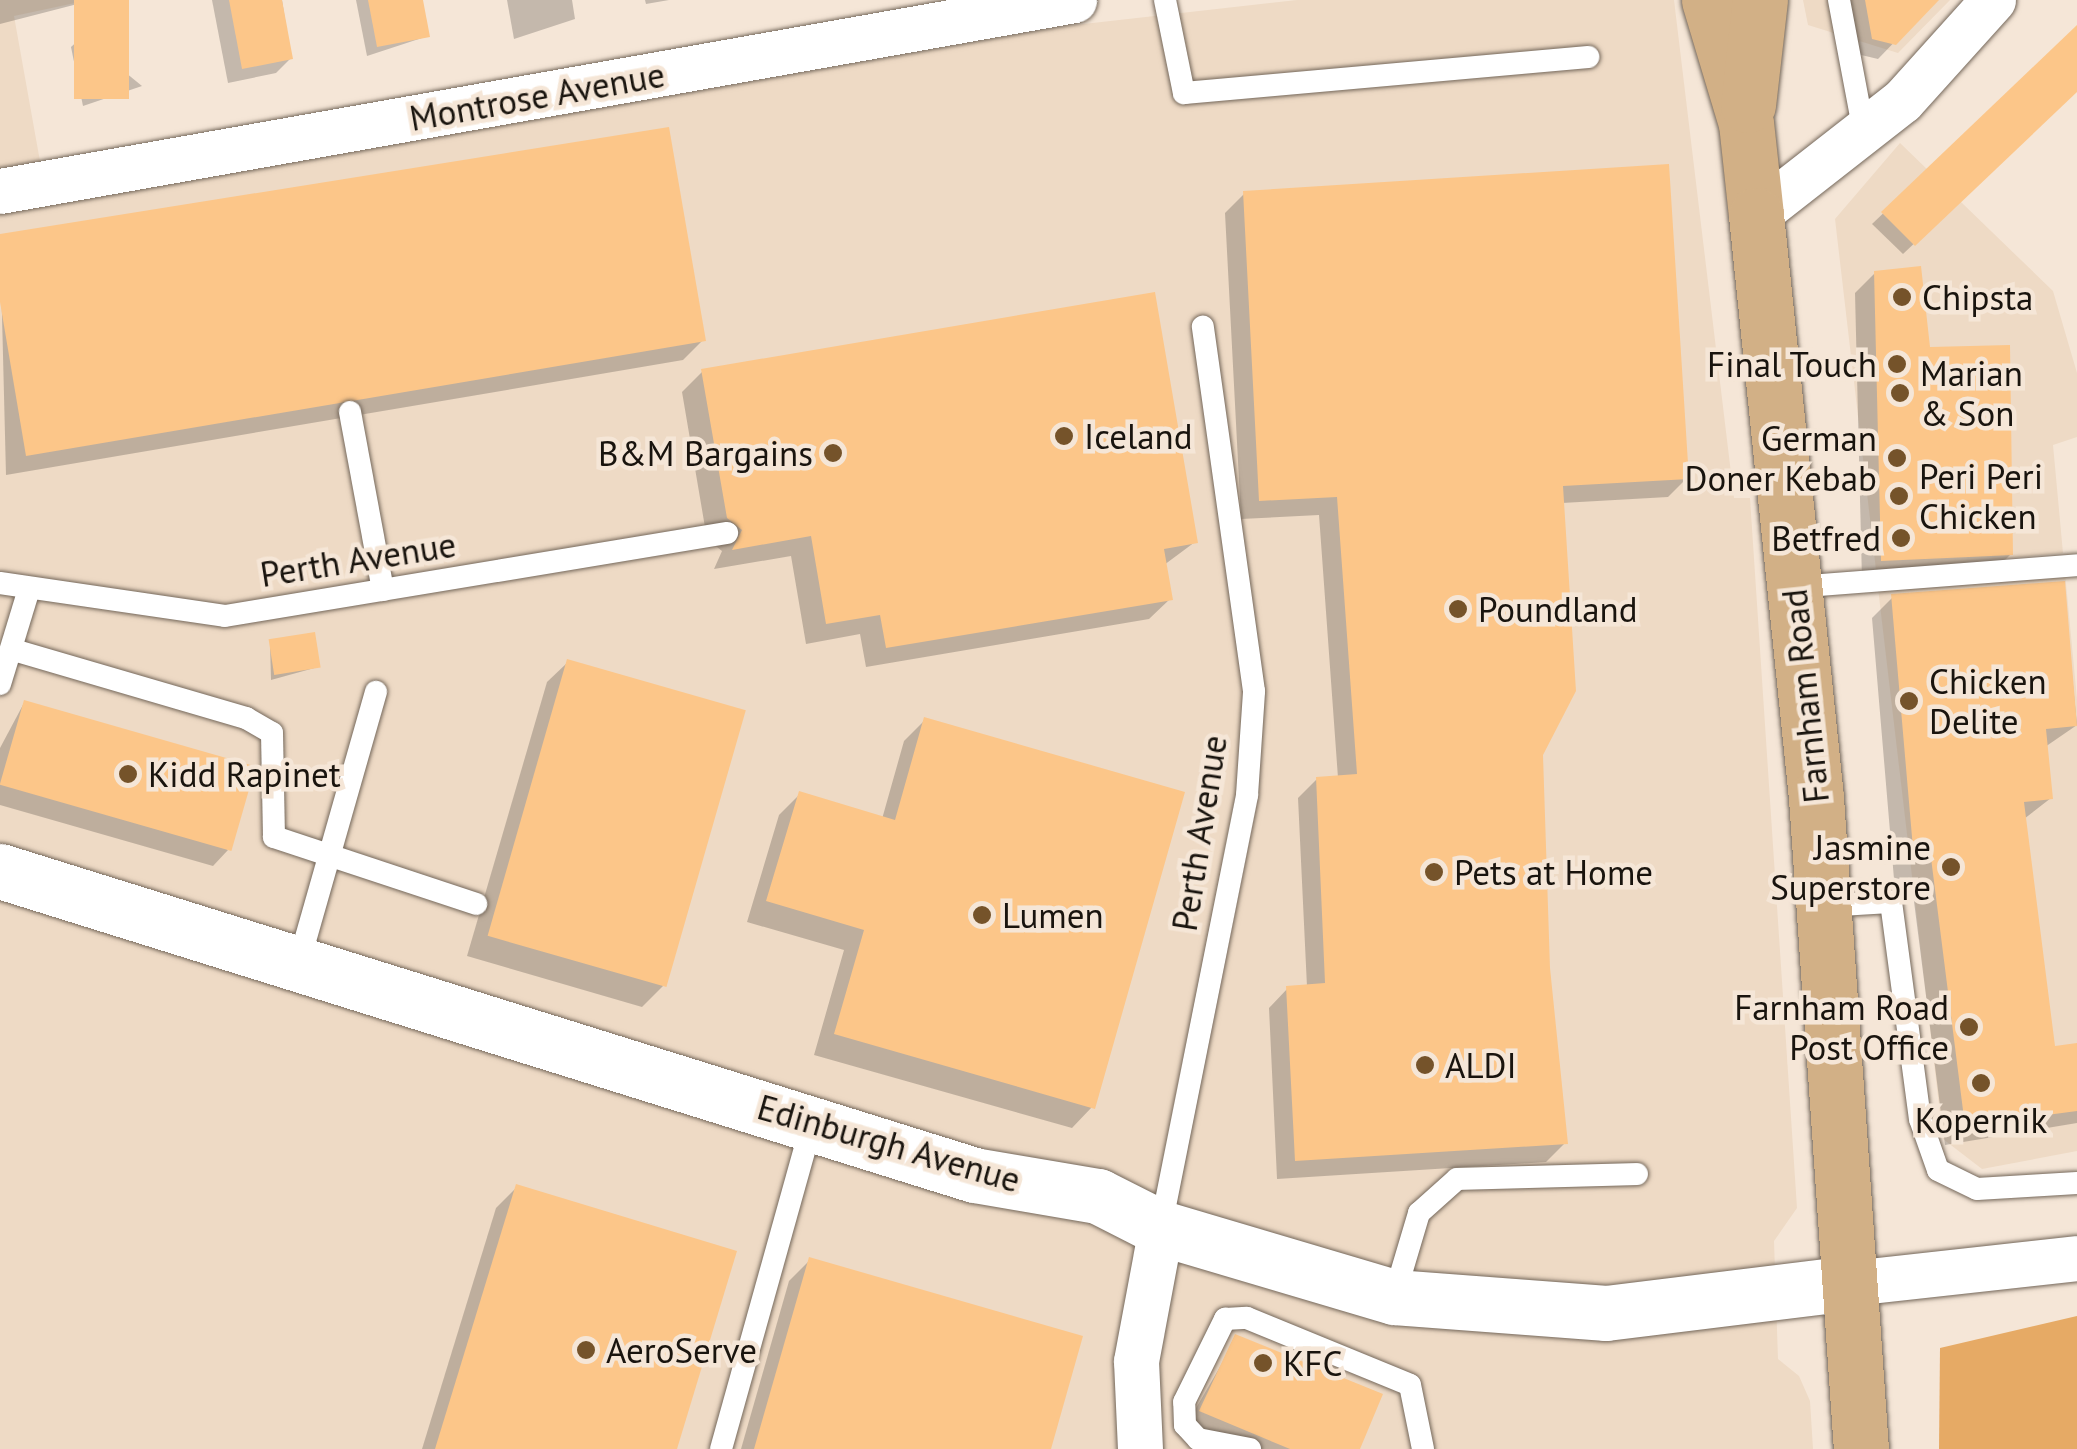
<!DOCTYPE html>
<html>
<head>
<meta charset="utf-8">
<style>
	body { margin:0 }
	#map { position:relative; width:2077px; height:1449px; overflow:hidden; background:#f5e6d7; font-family:"PT Sans",sans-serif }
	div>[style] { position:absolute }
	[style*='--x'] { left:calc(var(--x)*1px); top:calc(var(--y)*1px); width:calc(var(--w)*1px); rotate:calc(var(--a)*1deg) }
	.built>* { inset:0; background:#eedac5 }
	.green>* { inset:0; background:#e6aa65 }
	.shadow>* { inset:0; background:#0003 }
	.building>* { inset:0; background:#fcc689; transform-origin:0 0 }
	.roads { filter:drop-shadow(0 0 2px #74675a) drop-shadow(0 0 2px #74675a) }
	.service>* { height:22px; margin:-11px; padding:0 11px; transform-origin:11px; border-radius:11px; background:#fff }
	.minor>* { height:45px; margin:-22.5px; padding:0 22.5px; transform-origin:22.5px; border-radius:22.5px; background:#fff }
	.tertiary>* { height:55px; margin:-27.5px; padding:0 27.5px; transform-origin:27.5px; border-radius:27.5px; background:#fff }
	.primary>* { height:55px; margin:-27.5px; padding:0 27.5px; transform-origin:27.5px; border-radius:27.5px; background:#d2b086 }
	.dots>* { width:28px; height:28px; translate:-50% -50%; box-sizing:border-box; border:5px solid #f5e6d7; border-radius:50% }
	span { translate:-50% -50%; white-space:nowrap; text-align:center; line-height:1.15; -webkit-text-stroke:9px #f5e6d7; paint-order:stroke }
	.street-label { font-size:35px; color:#19140e }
	.poi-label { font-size:35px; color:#19140e }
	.left { translate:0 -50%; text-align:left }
	.right { translate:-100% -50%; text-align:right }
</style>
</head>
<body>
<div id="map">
	<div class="built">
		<i style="clip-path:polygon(0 0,89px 0,14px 16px,48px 206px,1066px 26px,1297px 0,1674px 0,1734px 498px,1750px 498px,1797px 1208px,1774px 1241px,1778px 1359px,1799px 1376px,1810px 1401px,1813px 1449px,0 1449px)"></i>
		<i style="clip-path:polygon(1803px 0,1950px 0,1898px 53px,1808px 25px)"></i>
		<i style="clip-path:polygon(1900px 143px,2053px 291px,2077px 373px,2077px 437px,2053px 445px,2063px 553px,1876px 570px,1835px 219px)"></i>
		<i style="clip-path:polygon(2065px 573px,2077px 699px,2077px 1151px,1982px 1169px,1943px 1139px,1878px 588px)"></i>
	</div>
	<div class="green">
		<i style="clip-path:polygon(2077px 1316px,2077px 1449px,1939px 1449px,1940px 1348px)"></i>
	</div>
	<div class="shadow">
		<i style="clip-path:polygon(0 0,93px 0,0 24px)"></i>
		<i style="clip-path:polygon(212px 0,282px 0,291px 58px,276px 73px,228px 83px)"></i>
		<i style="clip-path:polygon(356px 0,421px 0,428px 36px,367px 56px)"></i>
		<i style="clip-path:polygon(507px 0,572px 0,575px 19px,514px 39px)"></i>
		<i style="clip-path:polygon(645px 0,669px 0,646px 4px)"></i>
		<i style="clip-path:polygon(1846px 0,1935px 0,1878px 59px,1857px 54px)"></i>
		<i style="clip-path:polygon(82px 37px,142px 86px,83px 106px,71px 47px)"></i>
		<i style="clip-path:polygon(2062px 43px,2077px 59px,2077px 90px,1903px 254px,1872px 224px)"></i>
		<i style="clip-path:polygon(1244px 194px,1687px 478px,1668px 497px,1562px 503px,1541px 754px,1547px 968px,1565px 1143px,1546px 1162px,1277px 1179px,1269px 1008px,1288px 988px,1307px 987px,1298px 798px,1317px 779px,1338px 778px,1319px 515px,1241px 519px,1225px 213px)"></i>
		<i style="clip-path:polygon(0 236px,703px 340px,683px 360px,6px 475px)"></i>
		<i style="clip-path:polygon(1875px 273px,1928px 350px,2011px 554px,1991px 574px,1862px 580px,1855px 293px)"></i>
		<i style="clip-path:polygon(703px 371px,1195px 542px,1164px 565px,1170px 599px,1149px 619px,866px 667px,860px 634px,806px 644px,791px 556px,714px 569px,722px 551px,707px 539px,682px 392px)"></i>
		<i style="clip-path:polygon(2063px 584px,2077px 725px,2045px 747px,2051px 798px,2024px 819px,2053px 1049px,2077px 1046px,2077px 1123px,1945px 1145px,1911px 878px,1894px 879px,1872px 618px,1893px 597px)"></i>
		<i style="clip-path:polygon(270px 642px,318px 667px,271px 680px)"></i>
		<i style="clip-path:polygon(568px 662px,663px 986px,642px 1007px,467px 956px,547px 682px)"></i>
		<i style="clip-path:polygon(24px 703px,228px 850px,213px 866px,0 805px,0 748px)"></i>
		<i style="clip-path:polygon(925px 720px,1092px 1107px,1072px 1128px,814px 1055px,844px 950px,747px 922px,779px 815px,800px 794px,882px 819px,904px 741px)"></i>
		<i style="clip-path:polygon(517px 1187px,674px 1449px,422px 1449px,496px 1208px)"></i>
		<i style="clip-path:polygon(810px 1260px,1048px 1449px,741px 1449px,789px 1281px)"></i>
		<i style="clip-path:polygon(1238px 1336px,1357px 1449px,1238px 1449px,1185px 1427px)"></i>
	</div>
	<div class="building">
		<i style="left:74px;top:0;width:55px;height:99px"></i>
		<i style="clip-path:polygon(229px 0,282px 0,293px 59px,242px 69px)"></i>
		<i style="clip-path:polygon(368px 0,423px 0,430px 37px,377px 47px)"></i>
		<i style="clip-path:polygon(1865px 0,1939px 0,1896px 45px,1872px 39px)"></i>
		<i style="clip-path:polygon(2077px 25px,2077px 92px,1915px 246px,1881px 212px)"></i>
		<i style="clip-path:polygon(669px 127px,706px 341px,26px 456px,0 302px,0 234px)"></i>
		<i style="clip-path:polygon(1669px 164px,1689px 479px,1563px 486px,1576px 691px,1543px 755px,1550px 968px,1568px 1144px,1295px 1161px,1286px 986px,1325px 983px,1316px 777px,1357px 774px,1337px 497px,1259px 501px,1243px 191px)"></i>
		<i style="clip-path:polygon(1921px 266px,1930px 347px,2010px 345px,2013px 555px,1881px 561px,1874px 271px)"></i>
		<i style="clip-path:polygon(1155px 292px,1198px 543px,1164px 549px,1173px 600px,886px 648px,880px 615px,826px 624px,811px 536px,732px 550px,742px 530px,727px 518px,701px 369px)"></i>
		<i style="clip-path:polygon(2065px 581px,2077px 726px,2046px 729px,2053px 799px,2024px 802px,2055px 1046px,2077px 1043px,2077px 1111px,1965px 1126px,1931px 858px,1914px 860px,1891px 594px)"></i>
		<i style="left:315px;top:632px;width:36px;height:47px;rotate:81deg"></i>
		<i style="left:567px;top:659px;width:186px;height:288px;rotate:16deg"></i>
		<i style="left:24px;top:700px;width:241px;height:88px;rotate:16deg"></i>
		<i style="clip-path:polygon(924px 717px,1185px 792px,1095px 1109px,834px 1034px,864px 930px,766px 901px,799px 791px,895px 820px)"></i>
		<i style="clip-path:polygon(516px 1184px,737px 1251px,677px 1449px,435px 1449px)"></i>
		<i style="clip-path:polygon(809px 1257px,1083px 1336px,1051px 1449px,754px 1449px)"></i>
		<i style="clip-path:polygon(1235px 1334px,1383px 1394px,1360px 1449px,1290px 1449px,1199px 1411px)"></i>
	</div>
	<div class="roads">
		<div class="service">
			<i style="--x:1165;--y:0;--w:95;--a:78.5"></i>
			<i style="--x:1184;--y:93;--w:406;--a:-5.1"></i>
			<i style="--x:1839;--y:0;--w:134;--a:79.3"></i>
			<i style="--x:350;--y:412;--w:181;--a:79.5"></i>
			<i style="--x:0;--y:583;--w:227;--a:8.3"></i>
			<i style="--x:225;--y:616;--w:509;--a:-9.39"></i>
			<i style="--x:1794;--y:587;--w:284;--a:-4.4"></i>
			<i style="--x:17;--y:651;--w:239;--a:16.3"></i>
			<i style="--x:246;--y:718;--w:30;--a:30"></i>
			<i style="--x:272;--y:733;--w:104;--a:88.9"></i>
			<i style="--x:274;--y:837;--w:213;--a:18.3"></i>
			<i style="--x:0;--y:684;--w:99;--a:-73"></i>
			<i style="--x:1823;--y:906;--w:68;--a:-3.4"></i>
			<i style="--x:1891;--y:902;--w:219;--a:82.4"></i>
			<i style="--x:1920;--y:1119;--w:54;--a:70.6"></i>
			<i style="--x:1938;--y:1170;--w:43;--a:26"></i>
			<i style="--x:1977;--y:1189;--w:100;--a:-3.4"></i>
			<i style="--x:299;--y:962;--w:281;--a:-74.1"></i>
			<i style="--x:1161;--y:1226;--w:439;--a:-78.7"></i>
			<i style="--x:1247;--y:795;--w:104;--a:-86.1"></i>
			<i style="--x:1254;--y:691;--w:368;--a:-98"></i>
			<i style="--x:1394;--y:1297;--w:88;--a:-73.4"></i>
			<i style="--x:1419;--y:1213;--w:51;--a:-41.8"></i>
			<i style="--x:1457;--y:1179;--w:180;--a:-1.6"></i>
			<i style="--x:721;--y:1449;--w:337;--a:-74.4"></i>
			<i style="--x:1250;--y:1449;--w:53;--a:-169.1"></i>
			<i style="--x:1198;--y:1439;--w:19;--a:-133"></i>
			<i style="--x:1185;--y:1425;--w:23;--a:-92"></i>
			<i style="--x:1184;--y:1402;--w:93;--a:-63.7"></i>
			<i style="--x:1225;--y:1319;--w:22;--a:-3"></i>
			<i style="--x:1247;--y:1318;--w:176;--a:22.3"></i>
			<i style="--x:1410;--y:1385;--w:65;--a:78.5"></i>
		</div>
		<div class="minor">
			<i style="--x:0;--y:191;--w:1091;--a:-10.08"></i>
			<i style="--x:1756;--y:215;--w:185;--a:-38"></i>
			<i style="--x:1902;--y:101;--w:136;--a:-48"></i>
			<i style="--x:1852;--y:1283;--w:226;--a:-6.3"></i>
			<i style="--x:1140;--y:1449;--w:88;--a:-92.6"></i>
			<i style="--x:1136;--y:1361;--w:135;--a:-79.4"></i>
		</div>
		<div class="tertiary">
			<i style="--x:0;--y:871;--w:1020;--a:17.33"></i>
			<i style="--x:974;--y:1175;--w:126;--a:9.6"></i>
			<i style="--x:1098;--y:1196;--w:71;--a:26.9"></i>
			<i style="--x:1161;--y:1228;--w:243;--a:16.5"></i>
			<i style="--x:1394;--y:1297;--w:213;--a:4.3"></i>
			<i style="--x:1606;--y:1313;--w:248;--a:-7"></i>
		</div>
		<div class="primary">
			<i style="--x:1709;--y:0;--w:128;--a:73.3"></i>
			<i style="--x:1746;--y:123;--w:93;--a:83.8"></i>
			<i style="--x:1756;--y:215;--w:586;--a:84.12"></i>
			<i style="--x:1816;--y:798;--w:653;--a:86.05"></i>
			<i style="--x:1748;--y:105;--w:106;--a:-83.5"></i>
		</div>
	</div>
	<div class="dots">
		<i style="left:1902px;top:297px;background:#75532a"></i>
		<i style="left:1897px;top:364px;background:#75532a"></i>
		<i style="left:1900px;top:393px;background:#75532a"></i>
		<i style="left:1064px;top:436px;background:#75532a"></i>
		<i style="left:833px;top:453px;background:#75532a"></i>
		<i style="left:1897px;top:458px;background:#75532a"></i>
		<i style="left:1899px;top:496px;background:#75532a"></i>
		<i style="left:1901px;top:538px;background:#75532a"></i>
		<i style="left:1458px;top:609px;background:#75532a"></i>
		<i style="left:1909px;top:701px;background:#75532a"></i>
		<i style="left:128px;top:774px;background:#75532a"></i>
		<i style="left:1951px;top:867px;background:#75532a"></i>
		<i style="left:1434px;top:872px;background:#75532a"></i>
		<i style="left:982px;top:915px;background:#75532a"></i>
		<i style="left:1969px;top:1027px;background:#75532a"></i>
		<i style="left:1425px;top:1065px;background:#75532a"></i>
		<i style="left:1981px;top:1083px;background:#75532a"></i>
		<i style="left:586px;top:1350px;background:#75532a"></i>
		<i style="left:1263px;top:1363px;background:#75532a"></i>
	</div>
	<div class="street-label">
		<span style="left:537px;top:96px;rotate:-10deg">Montrose Avenue</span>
		<span style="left:358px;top:559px;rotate:-9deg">Perth Avenue</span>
		<span style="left:1805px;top:696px;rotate:-96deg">Farnham Road</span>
		<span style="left:1199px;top:833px;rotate:-81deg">Perth Avenue</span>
		<span style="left:889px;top:1143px;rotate:16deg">Edinburgh Avenue</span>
	</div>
	<div class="poi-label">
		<span class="left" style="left:1922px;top:297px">Chipsta</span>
		<span class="right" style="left:1877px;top:364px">Final Touch</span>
		<span class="left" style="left:1920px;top:393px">Marian<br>&amp; Son</span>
		<span class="left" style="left:1084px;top:436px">Iceland</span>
		<span class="right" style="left:1877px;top:458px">German<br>Doner Kebab</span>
		<span class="right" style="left:813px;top:453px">B&amp;M Bargains</span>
		<span class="left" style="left:1919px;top:496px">Peri Peri<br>Chicken</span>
		<span class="right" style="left:1881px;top:538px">Betfred</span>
		<span class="left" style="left:1478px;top:609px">Poundland</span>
		<span class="left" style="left:1929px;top:701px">Chicken<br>Delite</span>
		<span class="left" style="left:148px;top:774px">Kidd Rapinet</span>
		<span class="right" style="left:1931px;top:867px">Jasmine<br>Superstore</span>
		<span class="left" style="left:1454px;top:872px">Pets at Home</span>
		<span class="left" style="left:1002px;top:915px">Lumen</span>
		<span class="right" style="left:1949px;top:1027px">Farnham Road<br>Post Office</span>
		<span class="left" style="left:1445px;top:1065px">ALDI</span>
		<span style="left:1981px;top:1120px">Kopernik</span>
		<span class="left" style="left:606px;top:1350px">AeroServe</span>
		<span class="left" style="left:1283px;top:1363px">KFC</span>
	</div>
</div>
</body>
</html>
